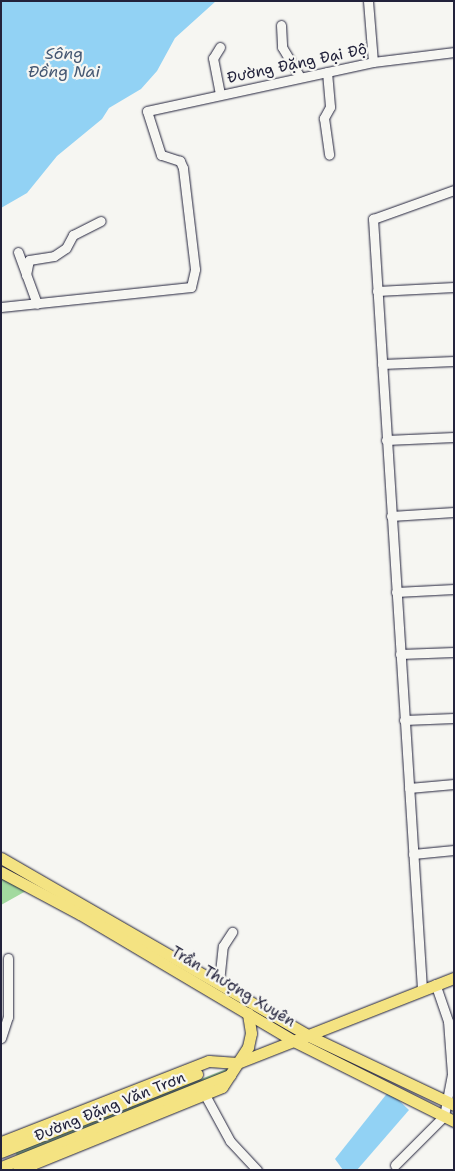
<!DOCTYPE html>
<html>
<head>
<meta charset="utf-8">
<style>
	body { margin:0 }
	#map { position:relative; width:455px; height:1171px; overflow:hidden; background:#f6f6f2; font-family:"Shantell Sans",sans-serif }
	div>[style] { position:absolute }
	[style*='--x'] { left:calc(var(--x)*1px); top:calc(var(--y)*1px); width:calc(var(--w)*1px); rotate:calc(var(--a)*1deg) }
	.green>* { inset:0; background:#a2da9f }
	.water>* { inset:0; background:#92d2f4 }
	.roads { filter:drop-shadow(0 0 1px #22223b) drop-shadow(0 0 1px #22223b) }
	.minor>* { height:9px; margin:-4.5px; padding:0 4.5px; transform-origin:4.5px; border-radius:4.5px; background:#f6f6f2 }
	.major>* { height:11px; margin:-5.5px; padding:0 5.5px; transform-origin:5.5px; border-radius:5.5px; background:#f4e382 }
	span { translate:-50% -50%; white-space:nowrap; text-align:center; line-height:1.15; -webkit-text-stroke:4.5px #f6f6f2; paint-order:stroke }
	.street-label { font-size:15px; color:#22223b }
	.water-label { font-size:16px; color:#445772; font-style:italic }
	.frame { position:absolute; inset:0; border:2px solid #22223b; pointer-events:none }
</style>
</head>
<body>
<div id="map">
	<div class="green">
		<i style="clip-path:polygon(1px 877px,26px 891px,1px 905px)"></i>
		<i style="clip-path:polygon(229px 1068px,227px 1071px,17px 1156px,15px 1152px)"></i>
	</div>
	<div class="water">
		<i style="clip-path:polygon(1px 1px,216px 1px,175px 38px,157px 71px,141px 89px,109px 108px,102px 119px,57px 156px,27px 193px,1px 208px)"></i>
		<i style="clip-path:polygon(389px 1091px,409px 1110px,357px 1170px,343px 1170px,335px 1159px)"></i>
	</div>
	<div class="roads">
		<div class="minor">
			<i style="--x:368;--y:1;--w:61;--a:85.3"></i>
			<i style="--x:281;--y:25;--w:22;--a:87"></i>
			<i style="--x:282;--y:47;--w:35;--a:59"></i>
			<i style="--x:220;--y:47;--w:13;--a:122"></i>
			<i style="--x:213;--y:58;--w:37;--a:79"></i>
			<i style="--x:327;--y:72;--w:35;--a:85"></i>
			<i style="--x:330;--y:107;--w:13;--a:119"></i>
			<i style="--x:324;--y:118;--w:37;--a:82"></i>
			<i style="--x:18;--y:252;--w:55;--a:69.9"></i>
			<i style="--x:26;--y:275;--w:15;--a:-79"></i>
			<i style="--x:29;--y:260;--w:25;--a:-9"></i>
			<i style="--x:54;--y:256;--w:14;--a:-34"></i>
			<i style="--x:66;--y:248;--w:15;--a:-62"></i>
			<i style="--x:73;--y:235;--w:31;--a:-27"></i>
			<i style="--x:377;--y:291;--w:77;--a:-3"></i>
			<i style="--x:1;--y:307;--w:191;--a:-6"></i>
			<i style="--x:191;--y:287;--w:18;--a:-77"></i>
			<i style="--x:195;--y:269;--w:102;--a:-96.8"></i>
			<i style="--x:183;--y:168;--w:8;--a:-113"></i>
			<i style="--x:180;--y:161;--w:20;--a:-162"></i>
			<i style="--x:161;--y:155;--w:46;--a:-107.7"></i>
			<i style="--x:147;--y:111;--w:231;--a:-12.2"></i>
			<i style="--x:373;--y:62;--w:82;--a:-7"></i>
			<i style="--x:382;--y:364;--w:72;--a:-2.4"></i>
			<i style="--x:386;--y:440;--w:68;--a:-2.5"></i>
			<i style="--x:391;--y:516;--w:63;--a:-3.6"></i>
			<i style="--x:396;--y:592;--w:58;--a:-3"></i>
			<i style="--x:400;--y:654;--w:54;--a:-2.1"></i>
			<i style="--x:404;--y:720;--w:50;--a:-2.3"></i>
			<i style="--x:409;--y:788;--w:45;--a:-5.1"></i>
			<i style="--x:413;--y:854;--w:41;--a:-5.6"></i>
			<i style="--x:219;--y:982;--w:36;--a:-84"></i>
			<i style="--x:223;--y:946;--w:17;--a:-57"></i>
			<i style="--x:422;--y:989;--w:772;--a:-93.64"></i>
			<i style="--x:373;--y:219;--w:86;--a:-19.7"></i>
			<i style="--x:1;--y:1038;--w:22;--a:-72"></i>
			<i style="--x:8;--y:1017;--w:59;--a:-90"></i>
			<i style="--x:205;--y:1095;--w:52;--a:61.5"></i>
			<i style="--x:230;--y:1141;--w:40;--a:47"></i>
			<i style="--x:395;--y:1165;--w:69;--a:-45"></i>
			<i style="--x:444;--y:1116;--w:43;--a:-79.2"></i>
			<i style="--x:452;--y:1074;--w:53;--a:-94.3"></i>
			<i style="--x:448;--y:1021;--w:39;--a:-109"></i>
		</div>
		<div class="major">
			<i style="--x:1;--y:858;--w:356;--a:30"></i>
			<i style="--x:309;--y:1036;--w:161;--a:25.4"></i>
			<i style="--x:1;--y:872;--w:89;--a:28"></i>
			<i style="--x:80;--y:914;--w:249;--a:30.7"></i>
			<i style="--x:294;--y:1041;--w:179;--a:26.6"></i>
			<i style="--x:1;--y:1142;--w:223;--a:-21.3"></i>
			<i style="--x:209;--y:1061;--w:28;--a:4"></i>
			<i style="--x:237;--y:1063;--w:233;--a:-21.4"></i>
			<i style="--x:1;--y:1152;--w:211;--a:-21.7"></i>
			<i style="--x:1;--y:1167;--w:247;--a:-21.9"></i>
			<i style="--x:18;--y:1170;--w:220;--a:-22.1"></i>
			<i style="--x:222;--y:1087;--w:48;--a:-57"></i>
			<i style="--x:248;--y:1047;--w:14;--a:-78"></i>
			<i style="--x:251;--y:1033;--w:20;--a:-99"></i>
		</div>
	</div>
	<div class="street-label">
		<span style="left:297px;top:64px;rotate:-12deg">Đường Đặng Đại Độ</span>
		<span style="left:233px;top:987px;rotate:31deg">Trần Thượng Xuyên</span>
		<span style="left:110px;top:1107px;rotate:-22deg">Đường Đặng Văn Trơn</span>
	</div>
	<div class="water-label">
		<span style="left:64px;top:63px">Sông<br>Đồng Nai</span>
	</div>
	<div class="frame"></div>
</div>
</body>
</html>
